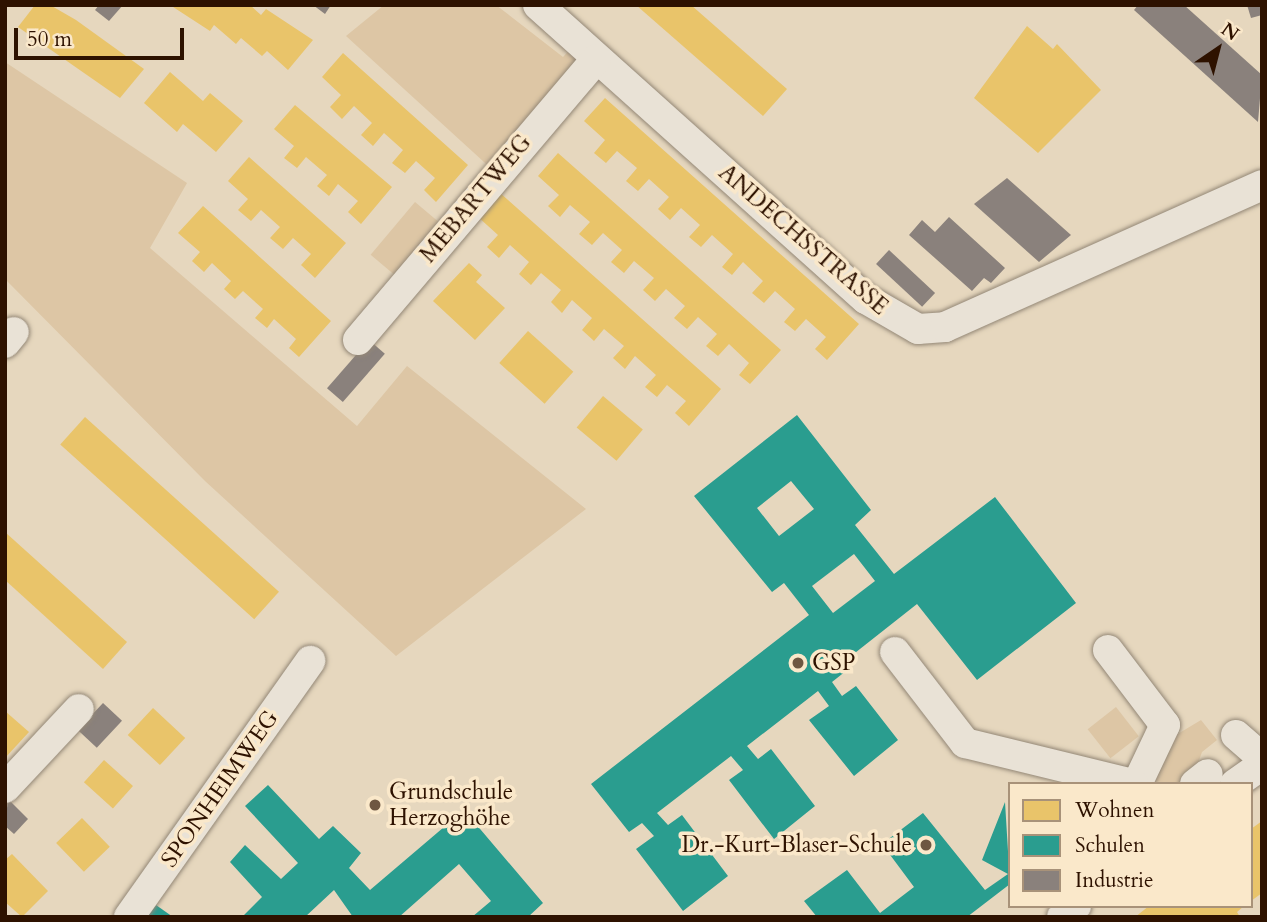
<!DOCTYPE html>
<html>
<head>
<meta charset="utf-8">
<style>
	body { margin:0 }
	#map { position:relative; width:1267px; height:922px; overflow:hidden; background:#e6d7be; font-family:Cardo,serif }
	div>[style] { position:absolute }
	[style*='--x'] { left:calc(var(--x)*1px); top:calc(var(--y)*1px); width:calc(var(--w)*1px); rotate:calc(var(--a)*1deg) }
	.green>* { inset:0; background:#ddc6a5; transform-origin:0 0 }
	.homes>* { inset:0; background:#e9c46a; transform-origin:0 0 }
	.schools>* { inset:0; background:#2a9d8f }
	.industry>* { inset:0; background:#8a817c; transform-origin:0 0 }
	.roads { filter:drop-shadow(0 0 2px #938776) drop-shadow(0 0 2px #938776) }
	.minor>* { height:30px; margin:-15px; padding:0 15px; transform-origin:15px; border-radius:15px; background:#e9e2d6 }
	.dots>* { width:19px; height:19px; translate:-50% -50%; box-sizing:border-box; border:4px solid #fae8ca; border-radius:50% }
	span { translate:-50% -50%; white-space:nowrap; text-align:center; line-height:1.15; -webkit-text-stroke:7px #fae8ca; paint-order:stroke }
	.street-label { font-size:23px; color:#2e1200 }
	.poi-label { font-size:23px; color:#2e1200 }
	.left { translate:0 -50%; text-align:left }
	.right { translate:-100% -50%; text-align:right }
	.frame { position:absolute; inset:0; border:7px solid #2e1200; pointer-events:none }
	.legend { position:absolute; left:1008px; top:782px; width:245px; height:126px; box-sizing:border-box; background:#fae8ca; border:2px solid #a89279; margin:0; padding:9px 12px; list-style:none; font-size:21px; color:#2e1200 }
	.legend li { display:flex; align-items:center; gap:14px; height:35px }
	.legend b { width:35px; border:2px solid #a89279 }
	.north { position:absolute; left:1183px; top:14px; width:70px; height:70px; -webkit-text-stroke:5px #fae8ca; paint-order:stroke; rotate:35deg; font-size:19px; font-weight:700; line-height:28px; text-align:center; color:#2e1200 }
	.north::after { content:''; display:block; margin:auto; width:24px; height:32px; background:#2e1200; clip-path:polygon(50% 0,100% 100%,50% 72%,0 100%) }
	.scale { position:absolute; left:14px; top:28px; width:170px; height:32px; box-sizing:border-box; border:4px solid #2e1200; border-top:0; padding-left:9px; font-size:21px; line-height:24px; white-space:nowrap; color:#2e1200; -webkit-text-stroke:5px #fae8ca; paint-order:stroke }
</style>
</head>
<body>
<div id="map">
	<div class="green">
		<i style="clip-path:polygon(384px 5px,496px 5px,563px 57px,577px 42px,596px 59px,496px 173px,346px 36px)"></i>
		<i style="clip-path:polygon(5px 62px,187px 183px,150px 248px,357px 426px,407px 366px,586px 509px,396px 656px,205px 481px,5px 279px)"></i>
		<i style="left:415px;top:202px;width:45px;height:69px;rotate:40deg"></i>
		<i style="left:1116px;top:707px;width:37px;height:36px;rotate:52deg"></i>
		<i style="clip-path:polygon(1201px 720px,1217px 740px,1202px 752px,1195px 772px,1182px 784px,1151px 781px,1166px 741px)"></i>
	</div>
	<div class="homes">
		<i style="clip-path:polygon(35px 5px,50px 5px,76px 20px,144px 69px,120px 98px,18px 27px)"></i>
		<i style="clip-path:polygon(170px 5px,250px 5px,261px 15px,266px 9px,313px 40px,288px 70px,267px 51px,262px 56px,241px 38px,236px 44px,214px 25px,210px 31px)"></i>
		<i style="clip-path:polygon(636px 5px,691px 5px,787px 89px,763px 116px)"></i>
		<i style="clip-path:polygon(1027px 26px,1053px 49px,1057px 44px,1101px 90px,1038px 153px,974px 98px)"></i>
		<i style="clip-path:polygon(343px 53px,468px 165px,436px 202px,424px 190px,435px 178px,416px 161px,405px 173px,392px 163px,403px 150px,384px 133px,373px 146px,361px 135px,372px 123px,354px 106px,342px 119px,330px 107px,341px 95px,322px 77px)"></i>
		<i style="clip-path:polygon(170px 72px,203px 101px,210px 93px,243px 121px,216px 152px,183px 124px,177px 132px,144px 103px)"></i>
		<i style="clip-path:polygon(605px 98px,859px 324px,827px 360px,815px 349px,826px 337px,806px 319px,795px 331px,784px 322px,795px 309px,775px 291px,764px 303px,752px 293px,763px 281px,743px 262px,732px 275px,722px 267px,733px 254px,712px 235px,701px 247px,689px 237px,700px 225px,681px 208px,670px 220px,658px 209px,669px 197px,649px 179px,638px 191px,626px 181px,637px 168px,617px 151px,606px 163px,594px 153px,605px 140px,584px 121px)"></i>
		<i style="clip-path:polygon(295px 105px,392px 187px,361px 224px,348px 212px,358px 201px,338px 184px,329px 196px,317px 186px,327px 175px,306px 157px,297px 168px,284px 158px,294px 146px,274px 129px)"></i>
		<i style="clip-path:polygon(558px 153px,781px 350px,750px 384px,739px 375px,749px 363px,729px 344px,718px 356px,706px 346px,717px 334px,698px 317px,687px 329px,674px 318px,685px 306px,666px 289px,655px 301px,643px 290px,654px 278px,634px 261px,624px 273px,611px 262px,622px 250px,603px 233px,592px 245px,579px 234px,590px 222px,570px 205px,560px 217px,548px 206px,559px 195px,538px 176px)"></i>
		<i style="clip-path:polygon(249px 157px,346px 243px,315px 278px,301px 265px,311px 254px,293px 238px,283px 249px,270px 238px,280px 227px,261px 210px,251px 221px,238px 210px,248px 199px,228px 181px)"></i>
		<i style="clip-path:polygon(499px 192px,721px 389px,689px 426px,675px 413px,686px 401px,667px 385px,657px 397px,645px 387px,656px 375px,635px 356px,625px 369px,613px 358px,624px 346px,604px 329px,594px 341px,582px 330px,592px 318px,572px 300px,562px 313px,551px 302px,561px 290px,541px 273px,531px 285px,519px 274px,529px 262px,510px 245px,499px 258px,487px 247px,498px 235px,477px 216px)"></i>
		<i style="clip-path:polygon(203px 206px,331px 321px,299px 357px,289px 348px,296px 339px,274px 319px,267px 328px,255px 318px,263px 309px,243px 291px,235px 299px,224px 289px,231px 281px,212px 263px,204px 272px,192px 261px,200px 252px,178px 233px)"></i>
		<i style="clip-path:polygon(469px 263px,482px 275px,476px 282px,505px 308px,475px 340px,433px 301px)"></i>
		<i style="left:528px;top:331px;width:61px;height:43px;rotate:42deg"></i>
		<i style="left:603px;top:396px;width:52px;height:41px;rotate:40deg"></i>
		<i style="left:85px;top:417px;width:261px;height:37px;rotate:42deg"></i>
		<i style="clip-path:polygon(5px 532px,127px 642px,103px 669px,5px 580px)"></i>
		<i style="left:153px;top:708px;width:44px;height:37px;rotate:43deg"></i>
		<i style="clip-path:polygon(5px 711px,29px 732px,5px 758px)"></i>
		<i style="left:104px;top:760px;width:39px;height:30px;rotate:42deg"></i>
		<i style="left:82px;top:818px;width:40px;height:36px;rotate:46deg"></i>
		<i style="clip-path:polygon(1262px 821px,1262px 893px,1251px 901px,1251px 829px)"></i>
		<i style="clip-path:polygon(12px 854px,48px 891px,22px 917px,5px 902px,5px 860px)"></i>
		<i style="clip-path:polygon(1149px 906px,1244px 906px,1237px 912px,1240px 917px,1135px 917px)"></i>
	</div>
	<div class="schools">
		<i style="clip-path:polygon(evenodd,797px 415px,871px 510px,855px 525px,894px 574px,995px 497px,1076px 603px,977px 680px,917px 604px,846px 660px,851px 667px,832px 682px,842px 696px,856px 686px,898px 740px,854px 776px,809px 720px,829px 706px,818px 691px,747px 746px,758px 759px,771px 749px,815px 806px,774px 839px,729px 780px,743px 770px,731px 756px,657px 813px,668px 825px,682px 815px,728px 876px,683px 911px,636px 849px,654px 836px,642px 823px,629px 832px,591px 784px,809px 615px,784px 583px,772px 592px,694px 496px,797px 415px,791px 481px,814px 509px,779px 536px,757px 508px,791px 481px,797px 415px,854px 554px,875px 581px,833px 613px,812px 586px,854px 554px)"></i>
		<i style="clip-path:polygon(268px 785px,319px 839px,333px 826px,361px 853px,349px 868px,370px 890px,464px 810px,543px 903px,528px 917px,472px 917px,491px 901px,459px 864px,399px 917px,353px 917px,334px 890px,305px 917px,242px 917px,262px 897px,230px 862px,245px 845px,281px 879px,298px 863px,245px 806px)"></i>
		<i style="clip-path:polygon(1005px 802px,1010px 884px,967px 917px,817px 917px,804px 901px,847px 870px,880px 913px,914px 887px,882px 844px,923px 813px,985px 890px,1008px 874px,982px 860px)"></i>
		<i style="clip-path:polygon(156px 905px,173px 917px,147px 917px)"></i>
	</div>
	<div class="industry">
		<i style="clip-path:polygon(99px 5px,123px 5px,109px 21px,95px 10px)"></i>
		<i style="clip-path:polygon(313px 5px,331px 5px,325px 14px)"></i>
		<i style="clip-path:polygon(1138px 5px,1184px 5px,1262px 75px,1258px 122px,1134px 10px)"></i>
		<i style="clip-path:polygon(1247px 5px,1262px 5px,1262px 15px,1251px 18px)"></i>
		<i style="clip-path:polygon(1007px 178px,1071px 235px,1039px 262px,974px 204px)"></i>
		<i style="clip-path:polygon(949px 217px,1005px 268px,991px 283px,984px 278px,972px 291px,909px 235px,922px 220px,935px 232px)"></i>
		<i style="left:889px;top:250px;width:63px;height:19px;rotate:43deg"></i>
		<i style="left:369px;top:340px;width:21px;height:64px;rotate:41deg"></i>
		<i style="left:103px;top:703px;width:26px;height:37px;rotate:43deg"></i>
		<i style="clip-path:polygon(8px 799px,28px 819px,14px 834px,5px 826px)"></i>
	</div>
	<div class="roads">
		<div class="minor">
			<i style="--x:538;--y:5;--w:440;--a:41.9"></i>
			<i style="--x:866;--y:299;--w:60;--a:30"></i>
			<i style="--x:918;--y:329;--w:27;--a:-4"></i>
			<i style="--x:945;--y:327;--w:347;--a:-24.1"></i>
			<i style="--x:358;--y:340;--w:368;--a:-49.7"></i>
			<i style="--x:5;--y:343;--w:14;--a:-51"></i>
			<i style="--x:1108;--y:650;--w:94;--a:52.8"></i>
			<i style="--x:1165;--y:725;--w:65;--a:115.4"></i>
			<i style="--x:895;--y:652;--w:115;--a:52.4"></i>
			<i style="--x:965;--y:743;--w:173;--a:13.7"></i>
			<i style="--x:1236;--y:735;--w:35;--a:41"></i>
			<i style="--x:1195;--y:784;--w:16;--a:-38"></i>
			<i style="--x:1235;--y:784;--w:33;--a:-35"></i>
			<i style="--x:5;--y:788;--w:108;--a:-46.9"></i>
			<i style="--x:129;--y:917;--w:314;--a:-54.7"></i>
			<i style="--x:1062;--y:917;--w:18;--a:-38"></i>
		</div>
	</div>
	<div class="dots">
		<i style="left:798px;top:663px;background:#6e5742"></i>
		<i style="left:375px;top:805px;background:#6e5742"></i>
		<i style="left:926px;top:845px;background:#6e5742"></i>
	</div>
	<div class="street-label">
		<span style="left:476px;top:199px;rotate:-50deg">MEBARTWEG</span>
		<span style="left:803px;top:240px;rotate:41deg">ANDECHSSTRASSE</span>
		<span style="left:220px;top:789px;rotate:-55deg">SPONHEIMWEG</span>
	</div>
	<div class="poi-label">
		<span class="left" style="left:812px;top:663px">GSP</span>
		<span class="left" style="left:389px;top:805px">Grundschule<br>Herzoghöhe</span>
		<span class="right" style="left:912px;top:845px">Dr.-Kurt-Blaser-Schule</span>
	</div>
	<div class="frame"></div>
	<ul class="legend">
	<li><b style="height:19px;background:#e9c46a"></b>Wohnen</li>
	<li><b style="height:19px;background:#2a9d8f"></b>Schulen</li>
	<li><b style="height:19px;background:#8a817c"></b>Industrie</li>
	</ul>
	<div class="north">N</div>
	<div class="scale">50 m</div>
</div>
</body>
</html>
